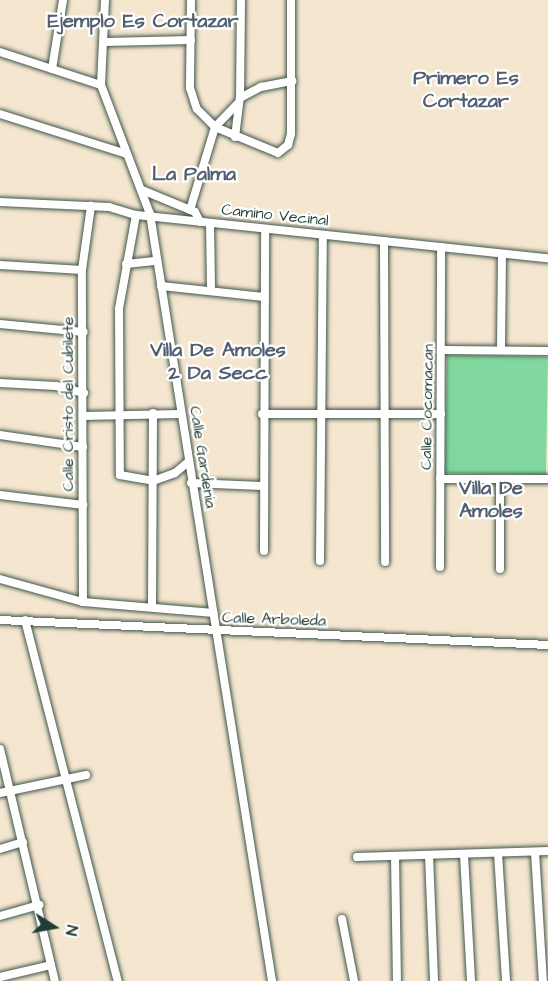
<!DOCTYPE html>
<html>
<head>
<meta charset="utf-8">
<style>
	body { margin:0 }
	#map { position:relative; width:548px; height:981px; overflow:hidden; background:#f5e6cf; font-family:"Architects Daughter",sans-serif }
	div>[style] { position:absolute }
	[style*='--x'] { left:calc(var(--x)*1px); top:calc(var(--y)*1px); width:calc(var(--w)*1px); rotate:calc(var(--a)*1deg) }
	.green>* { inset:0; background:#80d89e; transform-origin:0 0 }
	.roads { filter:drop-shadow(0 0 2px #3f564b) drop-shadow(0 0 2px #3f564b) }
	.street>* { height:8px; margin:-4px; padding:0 4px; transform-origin:4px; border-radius:4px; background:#fff }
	span { translate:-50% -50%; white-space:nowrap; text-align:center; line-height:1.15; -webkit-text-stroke:4.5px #fff; paint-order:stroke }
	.street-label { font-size:16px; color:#1f3d34 }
	.quarter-label { font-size:20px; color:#515f71; font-weight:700 }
	.north { position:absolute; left:24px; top:897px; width:60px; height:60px; -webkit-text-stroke:4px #fff; paint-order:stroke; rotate:101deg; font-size:16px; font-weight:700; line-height:24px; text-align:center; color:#1f3d34 }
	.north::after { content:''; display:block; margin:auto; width:21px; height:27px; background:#1f3d34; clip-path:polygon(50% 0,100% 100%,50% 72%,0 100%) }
</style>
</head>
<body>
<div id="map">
	<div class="green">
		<i style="left:447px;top:355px;width:101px;height:118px;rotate:1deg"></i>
	</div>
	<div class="roads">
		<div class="street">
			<i style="--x:105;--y:0;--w:85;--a:92.7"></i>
			<i style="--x:101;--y:85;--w:138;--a:69.2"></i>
			<i style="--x:150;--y:214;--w:777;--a:80.96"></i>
			<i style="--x:191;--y:0;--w:88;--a:90.7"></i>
			<i style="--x:190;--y:88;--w:22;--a:72"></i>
			<i style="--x:197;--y:109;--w:25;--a:45"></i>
			<i style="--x:215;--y:127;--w:68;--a:22.4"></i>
			<i style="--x:278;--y:153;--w:13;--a:-39"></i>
			<i style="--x:288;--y:145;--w:11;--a:-75"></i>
			<i style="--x:291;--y:134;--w:134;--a:-90"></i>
			<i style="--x:105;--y:42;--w:86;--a:-1.3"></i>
			<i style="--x:0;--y:52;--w:106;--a:18.1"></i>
			<i style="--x:52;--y:69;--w:70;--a:-80.9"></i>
			<i style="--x:240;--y:98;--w:24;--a:-28"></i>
			<i style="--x:261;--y:87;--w:32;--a:-11"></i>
			<i style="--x:0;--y:114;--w:133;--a:17.5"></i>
			<i style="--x:235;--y:137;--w:39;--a:-83"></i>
			<i style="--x:240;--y:98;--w:98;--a:-89.4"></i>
			<i style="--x:142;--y:190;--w:57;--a:22.5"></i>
			<i style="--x:195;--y:212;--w:11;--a:63"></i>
			<i style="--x:0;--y:202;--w:109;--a:2.6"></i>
			<i style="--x:109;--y:207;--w:28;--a:17"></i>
			<i style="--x:136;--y:215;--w:414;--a:6"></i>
			<i style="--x:190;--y:210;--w:87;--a:-73.2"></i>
			<i style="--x:215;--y:127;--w:32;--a:-46"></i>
			<i style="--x:136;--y:215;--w:96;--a:100.3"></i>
			<i style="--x:119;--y:309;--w:166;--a:89.7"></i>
			<i style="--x:120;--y:475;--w:34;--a:10"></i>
			<i style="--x:153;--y:481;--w:23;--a:-20"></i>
			<i style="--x:175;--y:473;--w:17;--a:-40"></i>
			<i style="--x:210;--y:223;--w:66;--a:89.1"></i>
			<i style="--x:384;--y:241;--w:321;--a:89.8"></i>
			<i style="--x:126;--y:264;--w:31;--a:-6"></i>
			<i style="--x:0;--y:265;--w:82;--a:3.5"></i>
			<i style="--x:161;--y:286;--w:104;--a:6.1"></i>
			<i style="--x:0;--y:324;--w:84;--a:5.4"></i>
			<i style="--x:444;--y:350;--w:104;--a:0.6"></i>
			<i style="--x:501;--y:350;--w:96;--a:-89.4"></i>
			<i style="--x:0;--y:383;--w:56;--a:3.1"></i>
			<i style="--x:56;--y:386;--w:29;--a:14"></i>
			<i style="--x:262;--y:414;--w:179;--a:0"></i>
			<i style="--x:83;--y:416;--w:97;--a:-1.2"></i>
			<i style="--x:0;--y:435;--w:84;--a:8.2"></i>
			<i style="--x:440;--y:479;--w:108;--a:0"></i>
			<i style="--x:500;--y:480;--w:89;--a:90"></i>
			<i style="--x:191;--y:483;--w:70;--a:2.5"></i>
			<i style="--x:0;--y:495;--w:84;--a:6.9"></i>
			<i style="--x:264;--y:551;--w:322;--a:-89.8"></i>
			<i style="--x:320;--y:561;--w:326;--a:-89.5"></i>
			<i style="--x:440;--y:567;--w:320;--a:-89.8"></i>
			<i style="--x:0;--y:579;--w:86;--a:15.5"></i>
			<i style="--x:83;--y:602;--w:131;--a:4.8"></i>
			<i style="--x:83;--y:602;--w:332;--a:-90.2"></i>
			<i style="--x:82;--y:270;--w:65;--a:-82"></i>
			<i style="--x:152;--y:606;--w:193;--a:-89.7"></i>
			<i style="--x:0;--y:620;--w:549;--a:2.61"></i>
			<i style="--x:25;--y:620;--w:373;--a:75.6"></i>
			<i style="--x:0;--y:749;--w:238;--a:76.7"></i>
			<i style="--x:0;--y:793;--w:88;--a:-11.8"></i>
			<i style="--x:0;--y:849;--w:24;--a:-17"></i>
			<i style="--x:535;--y:852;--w:129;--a:86.5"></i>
			<i style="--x:498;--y:853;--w:128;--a:86.4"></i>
			<i style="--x:429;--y:855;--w:126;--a:87.7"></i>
			<i style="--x:464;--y:855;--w:126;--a:86.8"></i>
			<i style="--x:395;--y:856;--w:125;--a:89.1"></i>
			<i style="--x:357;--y:857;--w:191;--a:-1.8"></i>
			<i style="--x:0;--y:916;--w:41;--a:-15.8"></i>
			<i style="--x:342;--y:919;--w:63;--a:79"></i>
			<i style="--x:0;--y:977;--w:52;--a:-13.2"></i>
		</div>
	</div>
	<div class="street-label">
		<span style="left:275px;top:215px;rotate:6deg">Camino Vecinal</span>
		<span style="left:68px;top:404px;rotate:-90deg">Calle Cristo del Cubilete</span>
		<span style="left:427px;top:407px;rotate:-89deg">Calle Cocomacan</span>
		<span style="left:203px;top:457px;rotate:81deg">Calle Gardenia</span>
		<span style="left:274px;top:619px;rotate:2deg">Calle Arboleda</span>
	</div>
	<div class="quarter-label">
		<span style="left:143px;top:21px">Ejemplo Es Cortazar</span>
		<span style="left:466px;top:90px">Primero Es<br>Cortazar</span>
		<span style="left:194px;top:174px">La Palma</span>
		<span style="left:218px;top:362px">Villa De Amoles<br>2 Da Secc</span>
		<span style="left:491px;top:500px">Villa De<br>Amoles</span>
	</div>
	<div class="north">N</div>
</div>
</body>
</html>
